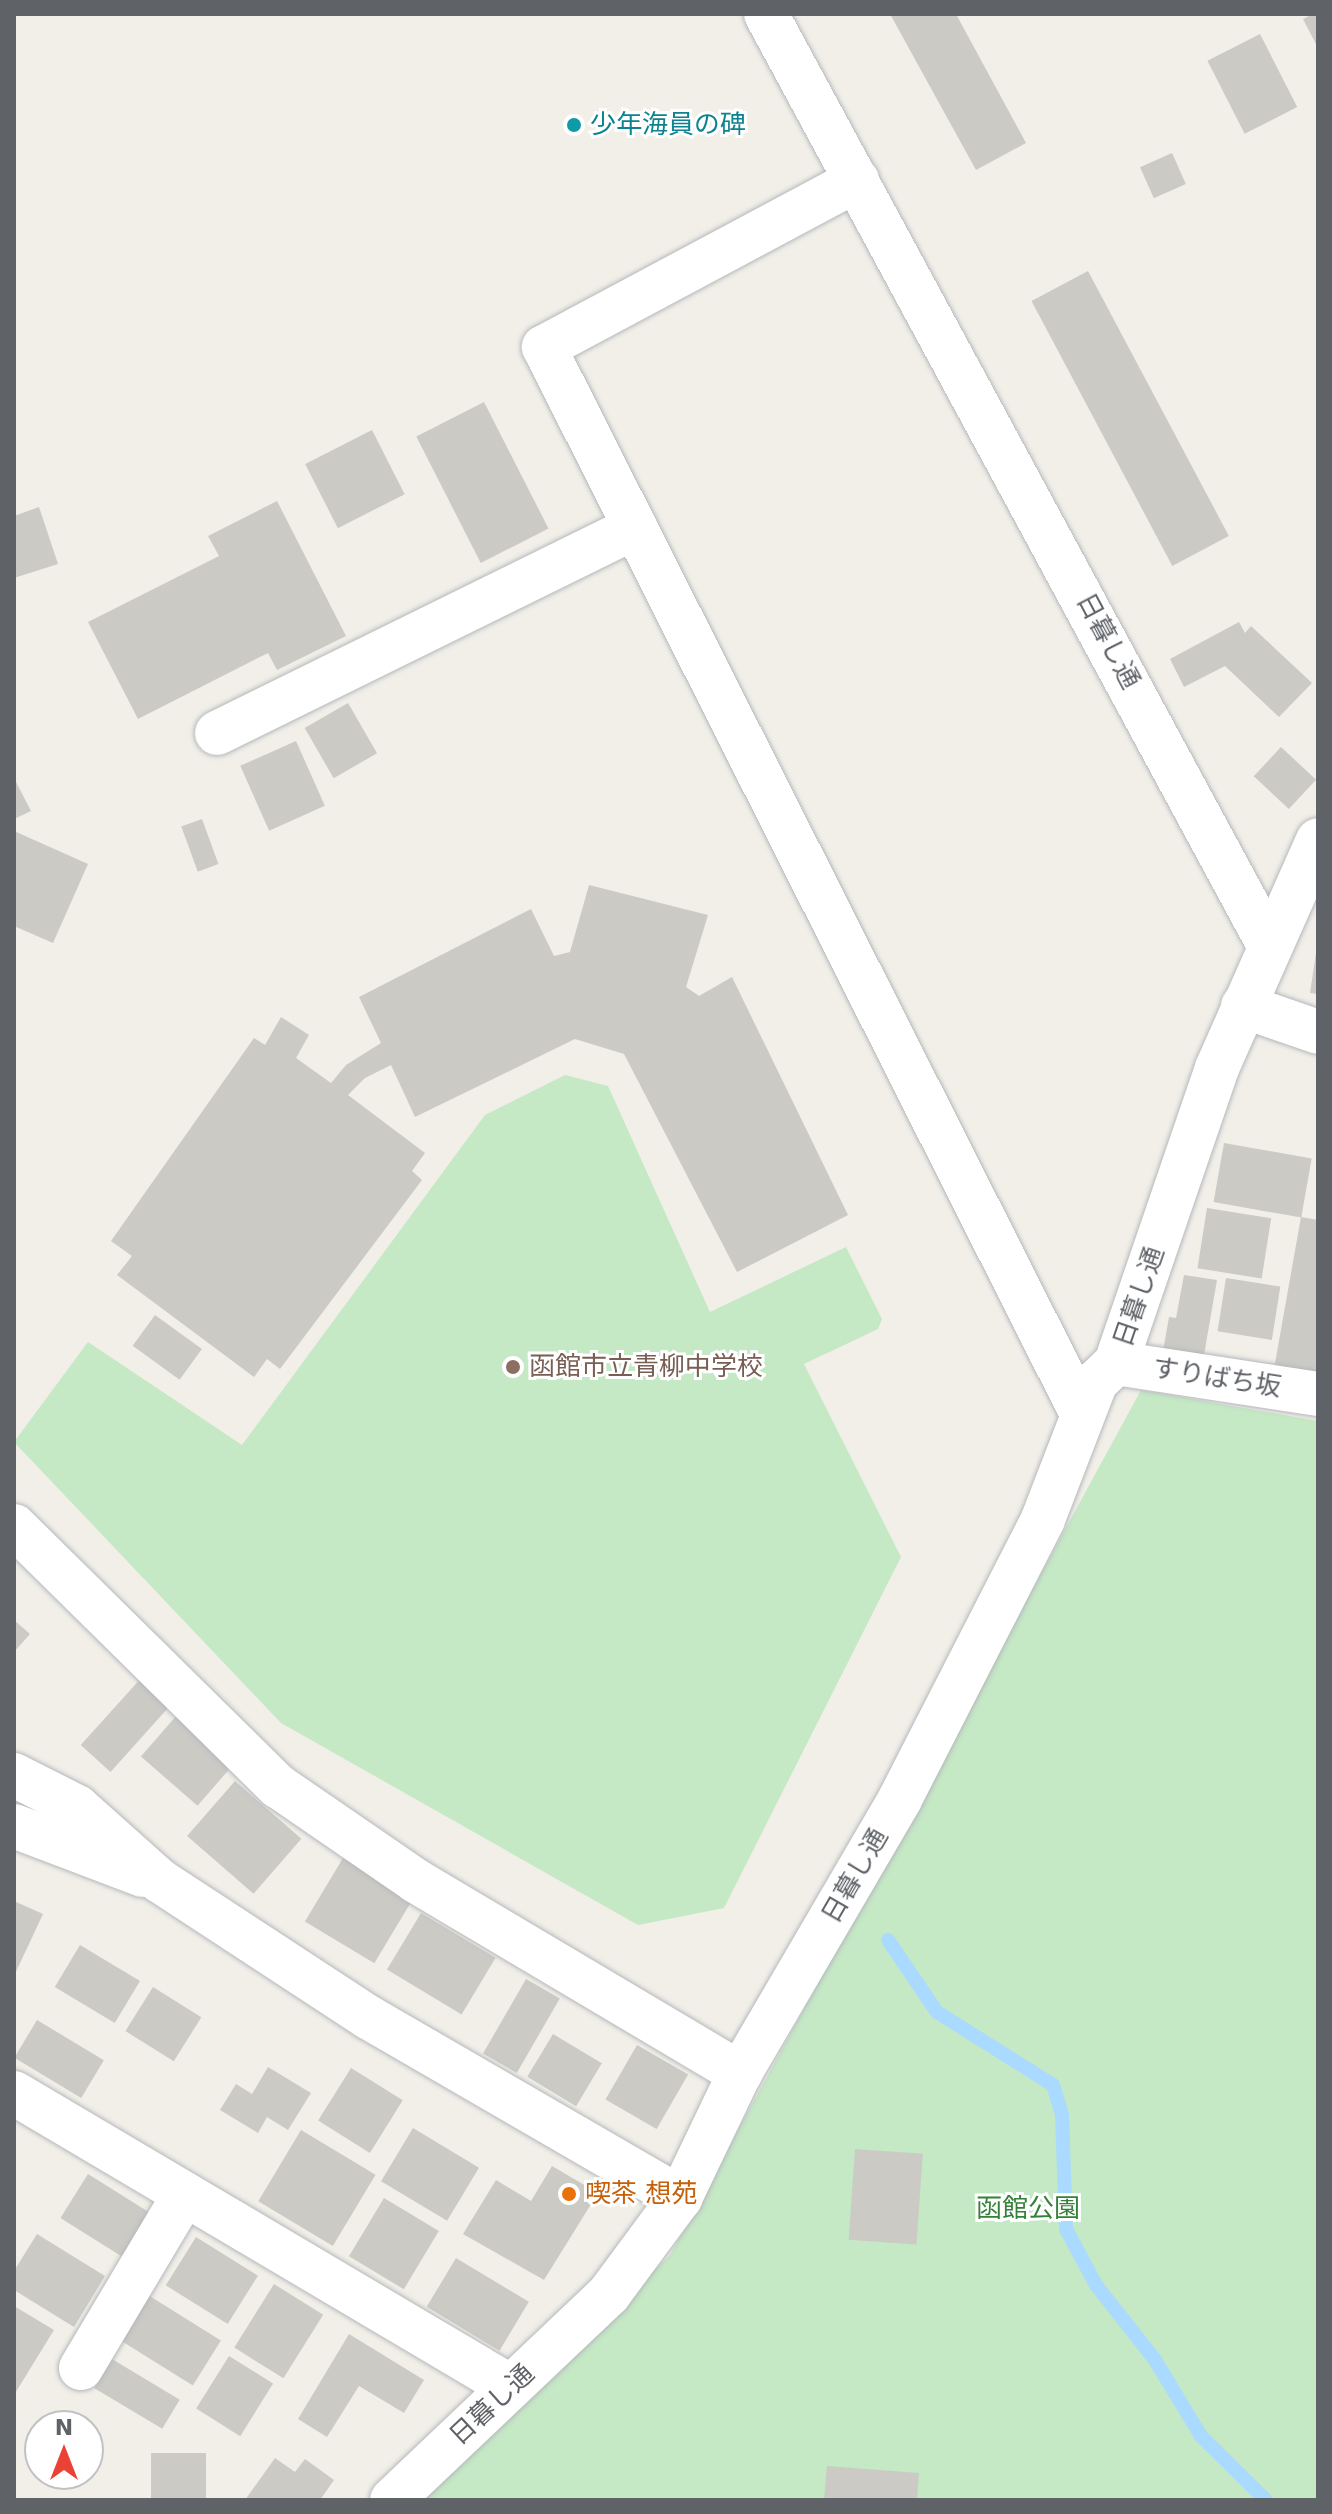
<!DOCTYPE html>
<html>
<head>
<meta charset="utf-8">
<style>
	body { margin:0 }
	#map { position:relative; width:1332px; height:2514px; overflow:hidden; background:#f1efe8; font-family:"DejaVu Sans","Noto Sans JP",sans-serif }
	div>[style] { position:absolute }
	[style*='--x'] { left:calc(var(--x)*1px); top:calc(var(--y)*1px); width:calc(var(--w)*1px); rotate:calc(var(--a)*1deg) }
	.green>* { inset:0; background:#c5e8c5 }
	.stream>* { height:14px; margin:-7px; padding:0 7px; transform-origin:7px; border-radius:7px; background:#aadaff }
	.building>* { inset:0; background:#cccac5; transform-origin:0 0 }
	.roads { filter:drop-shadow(0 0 2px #b5b8bc) drop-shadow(0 0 2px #b5b8bc) }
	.minor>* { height:44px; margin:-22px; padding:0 22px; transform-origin:22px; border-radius:22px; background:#fff }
	.dots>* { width:22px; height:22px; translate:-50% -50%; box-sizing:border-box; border:4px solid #fff; border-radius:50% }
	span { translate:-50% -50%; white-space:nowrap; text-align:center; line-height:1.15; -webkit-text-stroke:6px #fff; paint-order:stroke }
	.culture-label { font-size:26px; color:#0d838f }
	.left { translate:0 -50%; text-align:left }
	.street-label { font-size:26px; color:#5f6368 }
	.education-label { font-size:26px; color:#785e54 }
	.food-label { font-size:26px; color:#c56008 }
	.park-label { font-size:26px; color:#348238 }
	.frame { position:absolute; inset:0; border:16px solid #5f6368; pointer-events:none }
	.north { position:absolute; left:24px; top:2410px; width:80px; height:80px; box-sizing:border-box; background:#fff; border:2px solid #bfc1c3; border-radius:50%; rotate:0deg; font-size:22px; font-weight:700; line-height:32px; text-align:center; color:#5f6368 }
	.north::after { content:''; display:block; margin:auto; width:28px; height:36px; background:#ea4335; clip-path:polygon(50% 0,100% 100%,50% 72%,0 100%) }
</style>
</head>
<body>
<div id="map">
	<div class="green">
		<i style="clip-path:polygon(565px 1075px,608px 1086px,710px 1312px,846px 1247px,882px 1319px,878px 1329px,804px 1364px,901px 1557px,724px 1908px,638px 1925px,281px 1723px,14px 1442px,88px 1342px,242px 1445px,485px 1115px)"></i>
		<i style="clip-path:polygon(1141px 1390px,1318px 1421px,1318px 2500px,416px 2500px,670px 2255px)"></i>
	</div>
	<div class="stream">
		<i style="--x:888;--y:1940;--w:87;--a:55.8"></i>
		<i style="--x:937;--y:2012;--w:137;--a:32.2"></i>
		<i style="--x:1053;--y:2085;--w:31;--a:73"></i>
		<i style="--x:1062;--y:2115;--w:114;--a:88"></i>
		<i style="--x:1066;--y:2229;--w:64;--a:61.8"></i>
		<i style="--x:1096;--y:2285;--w:95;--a:51.8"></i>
		<i style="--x:1155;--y:2360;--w:89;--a:58.8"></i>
		<i style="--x:1201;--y:2436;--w:91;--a:44.6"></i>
	</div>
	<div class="building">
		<i style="clip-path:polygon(890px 14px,956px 14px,1026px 143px,976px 170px)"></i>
		<i style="clip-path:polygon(1313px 14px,1318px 14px,1318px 48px,1303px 19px)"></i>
		<i style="left:1260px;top:34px;width:82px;height:59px;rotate:63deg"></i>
		<i style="left:1172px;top:153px;width:34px;height:35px;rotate:66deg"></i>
		<i style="left:1088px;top:271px;width:300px;height:64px;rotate:62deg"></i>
		<i style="left:484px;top:402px;width:142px;height:76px;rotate:63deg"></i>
		<i style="left:372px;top:430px;width:72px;height:75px;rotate:63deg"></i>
		<i style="clip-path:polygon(277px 501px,346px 636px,277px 670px,268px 653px,138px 719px,88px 622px,219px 556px,208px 536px)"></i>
		<i style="clip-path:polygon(39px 507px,58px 564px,14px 578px,14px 516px)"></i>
		<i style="clip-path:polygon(1239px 622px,1245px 633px,1251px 626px,1312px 683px,1279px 717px,1225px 666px,1184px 687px,1170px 659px)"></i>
		<i style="left:348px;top:703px;width:58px;height:50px;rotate:60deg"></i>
		<i style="left:296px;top:741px;width:71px;height:61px;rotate:66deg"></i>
		<i style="left:1281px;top:747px;width:48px;height:40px;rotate:43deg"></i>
		<i style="clip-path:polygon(14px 778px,31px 811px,14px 819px)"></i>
		<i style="left:202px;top:819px;width:48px;height:22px;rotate:70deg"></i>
		<i style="clip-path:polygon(14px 831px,88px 864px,53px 943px,14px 926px)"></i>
		<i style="clip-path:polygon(589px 885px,708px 915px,686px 987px,699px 996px,732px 977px,848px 1215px,737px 1272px,624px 1054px,575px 1039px,415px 1117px,391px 1065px,365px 1078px,348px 1095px,425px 1153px,412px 1171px,422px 1180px,280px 1369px,267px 1359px,254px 1377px,117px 1275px,132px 1256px,111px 1241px,254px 1038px,265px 1045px,281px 1017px,309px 1035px,296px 1058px,331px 1083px,346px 1065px,381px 1043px,359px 997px,531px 909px,554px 956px,570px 952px)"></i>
		<i style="clip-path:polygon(1316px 953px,1318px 953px,1318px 994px,1310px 993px)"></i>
		<i style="left:1224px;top:1143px;width:89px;height:60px;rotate:10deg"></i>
		<i style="left:1207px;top:1208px;width:65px;height:61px;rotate:9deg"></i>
		<i style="clip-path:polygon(1301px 1217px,1318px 1220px,1318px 1377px,1274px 1369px)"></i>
		<i style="clip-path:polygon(1184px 1275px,1217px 1280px,1204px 1355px,1195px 1353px,1193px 1357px,1163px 1351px,1169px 1317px,1176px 1318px)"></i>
		<i style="left:1226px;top:1278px;width:55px;height:54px;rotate:9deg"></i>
		<i style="left:155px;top:1315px;width:58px;height:38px;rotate:36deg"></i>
		<i style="clip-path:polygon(14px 1620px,30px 1634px,14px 1652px)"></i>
		<i style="left:143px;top:1676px;width:40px;height:93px;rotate:42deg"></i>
		<i style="left:177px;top:1715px;width:75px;height:55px;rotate:41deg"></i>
		<i style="left:235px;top:1781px;width:88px;height:73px;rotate:41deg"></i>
		<i style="left:343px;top:1858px;width:81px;height:74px;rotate:31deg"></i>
		<i style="clip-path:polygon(14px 1901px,43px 1914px,14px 1976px)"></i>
		<i style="left:421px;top:1913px;width:87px;height:66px;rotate:31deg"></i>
		<i style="left:80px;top:1945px;width:70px;height:49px;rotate:31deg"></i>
		<i style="left:526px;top:1979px;width:39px;height:86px;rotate:30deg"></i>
		<i style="left:153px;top:1987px;width:57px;height:52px;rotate:32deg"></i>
		<i style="left:37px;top:2020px;width:78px;height:44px;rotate:31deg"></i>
		<i style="left:553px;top:2034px;width:57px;height:50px;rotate:31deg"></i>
		<i style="left:637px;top:2045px;width:59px;height:63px;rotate:30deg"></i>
		<i style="clip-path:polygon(268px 2067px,311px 2093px,288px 2130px,267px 2117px,258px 2133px,220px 2110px,236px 2084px,252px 2094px)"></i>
		<i style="left:351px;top:2068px;width:61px;height:62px;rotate:32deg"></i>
		<i style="left:413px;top:2128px;width:77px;height:62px;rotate:31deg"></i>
		<i style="left:301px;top:2130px;width:87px;height:83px;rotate:31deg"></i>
		<i style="left:855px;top:2149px;width:68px;height:91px;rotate:4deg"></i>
		<i style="clip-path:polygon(552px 2166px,598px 2193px,544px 2280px,463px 2234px,496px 2180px,531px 2201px)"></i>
		<i style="left:88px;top:2174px;width:72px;height:52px;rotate:32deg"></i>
		<i style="left:384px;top:2198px;width:64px;height:68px;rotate:31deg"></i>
		<i style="clip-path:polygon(37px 2234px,105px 2276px,74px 2327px,14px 2290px,14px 2271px)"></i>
		<i style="left:196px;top:2237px;width:73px;height:57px;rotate:32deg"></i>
		<i style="left:456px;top:2258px;width:85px;height:57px;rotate:31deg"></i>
		<i style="left:274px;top:2284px;width:58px;height:75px;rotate:32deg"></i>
		<i style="left:148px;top:2295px;width:86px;height:53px;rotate:32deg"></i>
		<i style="clip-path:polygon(14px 2306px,54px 2330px,14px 2395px)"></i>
		<i style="clip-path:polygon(349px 2334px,424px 2380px,404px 2413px,359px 2386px,327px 2437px,298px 2419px)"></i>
		<i style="left:229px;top:2356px;width:52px;height:62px;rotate:32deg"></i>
		<i style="left:112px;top:2359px;width:79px;height:34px;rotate:31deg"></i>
		<i style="left:151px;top:2453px;width:55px;height:47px"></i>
		<i style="clip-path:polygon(275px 2458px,295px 2472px,305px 2459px,334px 2480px,320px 2500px,245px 2500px)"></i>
		<i style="clip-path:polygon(827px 2466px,919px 2473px,917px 2500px,824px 2500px)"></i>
	</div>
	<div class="roads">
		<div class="minor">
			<i style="--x:766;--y:14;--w:1060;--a:61.62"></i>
			<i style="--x:857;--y:180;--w:355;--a:151.9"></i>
			<i style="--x:544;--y:347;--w:1195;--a:63.24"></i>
			<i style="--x:217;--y:733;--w:466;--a:-26.2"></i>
			<i style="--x:1243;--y:1006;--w:79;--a:19.1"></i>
			<i style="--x:1116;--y:1363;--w:204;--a:8.7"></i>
			<i style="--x:14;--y:1526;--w:371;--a:44.6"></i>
			<i style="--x:278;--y:1786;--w:168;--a:34.5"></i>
			<i style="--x:416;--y:1881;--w:377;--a:30.7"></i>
			<i style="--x:14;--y:1775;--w:71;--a:26.9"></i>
			<i style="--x:77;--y:1807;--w:111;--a:41.7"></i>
			<i style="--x:160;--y:1881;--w:249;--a:33.2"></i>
			<i style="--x:368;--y:2017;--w:361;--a:30.1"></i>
			<i style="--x:14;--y:1826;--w:138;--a:20.8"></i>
			<i style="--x:14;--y:2093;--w:577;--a:30.61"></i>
			<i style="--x:81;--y:2368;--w:201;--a:-59.2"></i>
			<i style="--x:392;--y:2500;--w:299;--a:-43.5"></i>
			<i style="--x:609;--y:2294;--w:119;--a:-53.5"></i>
			<i style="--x:680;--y:2198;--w:139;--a:-64.4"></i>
			<i style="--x:740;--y:2073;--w:317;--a:-59.7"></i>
			<i style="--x:900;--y:1799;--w:314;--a:-62.9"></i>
			<i style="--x:1043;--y:1519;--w:147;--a:-68.9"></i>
			<i style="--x:1096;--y:1382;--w:28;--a:-44"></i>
			<i style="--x:1116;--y:1363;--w:312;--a:-71.1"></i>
			<i style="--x:1217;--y:1068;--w:249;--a:-66.1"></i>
		</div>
	</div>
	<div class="dots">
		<i style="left:574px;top:125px;background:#0f9aa8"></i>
		<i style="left:513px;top:1367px;background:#8d6e63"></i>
		<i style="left:569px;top:2194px;background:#e8710a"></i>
	</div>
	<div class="culture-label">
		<span class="left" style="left:590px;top:125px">少年海員の碑</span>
	</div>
	<div class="street-label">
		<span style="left:1108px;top:641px;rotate:62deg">日暮し通</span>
		<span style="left:1139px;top:1297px;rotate:-71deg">日暮し通</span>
		<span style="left:1217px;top:1378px;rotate:9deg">すりばち坂</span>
		<span style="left:855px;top:1876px;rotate:-60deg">日暮し通</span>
		<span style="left:492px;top:2405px;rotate:-43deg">日暮し通</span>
	</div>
	<div class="education-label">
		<span class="left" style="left:529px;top:1367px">函館市立青柳中学校</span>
	</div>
	<div class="food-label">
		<span class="left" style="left:585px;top:2194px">喫茶 想苑</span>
	</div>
	<div class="park-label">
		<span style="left:1028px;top:2209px">函館公園</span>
	</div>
	<div class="frame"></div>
	<div class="north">N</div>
</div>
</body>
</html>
